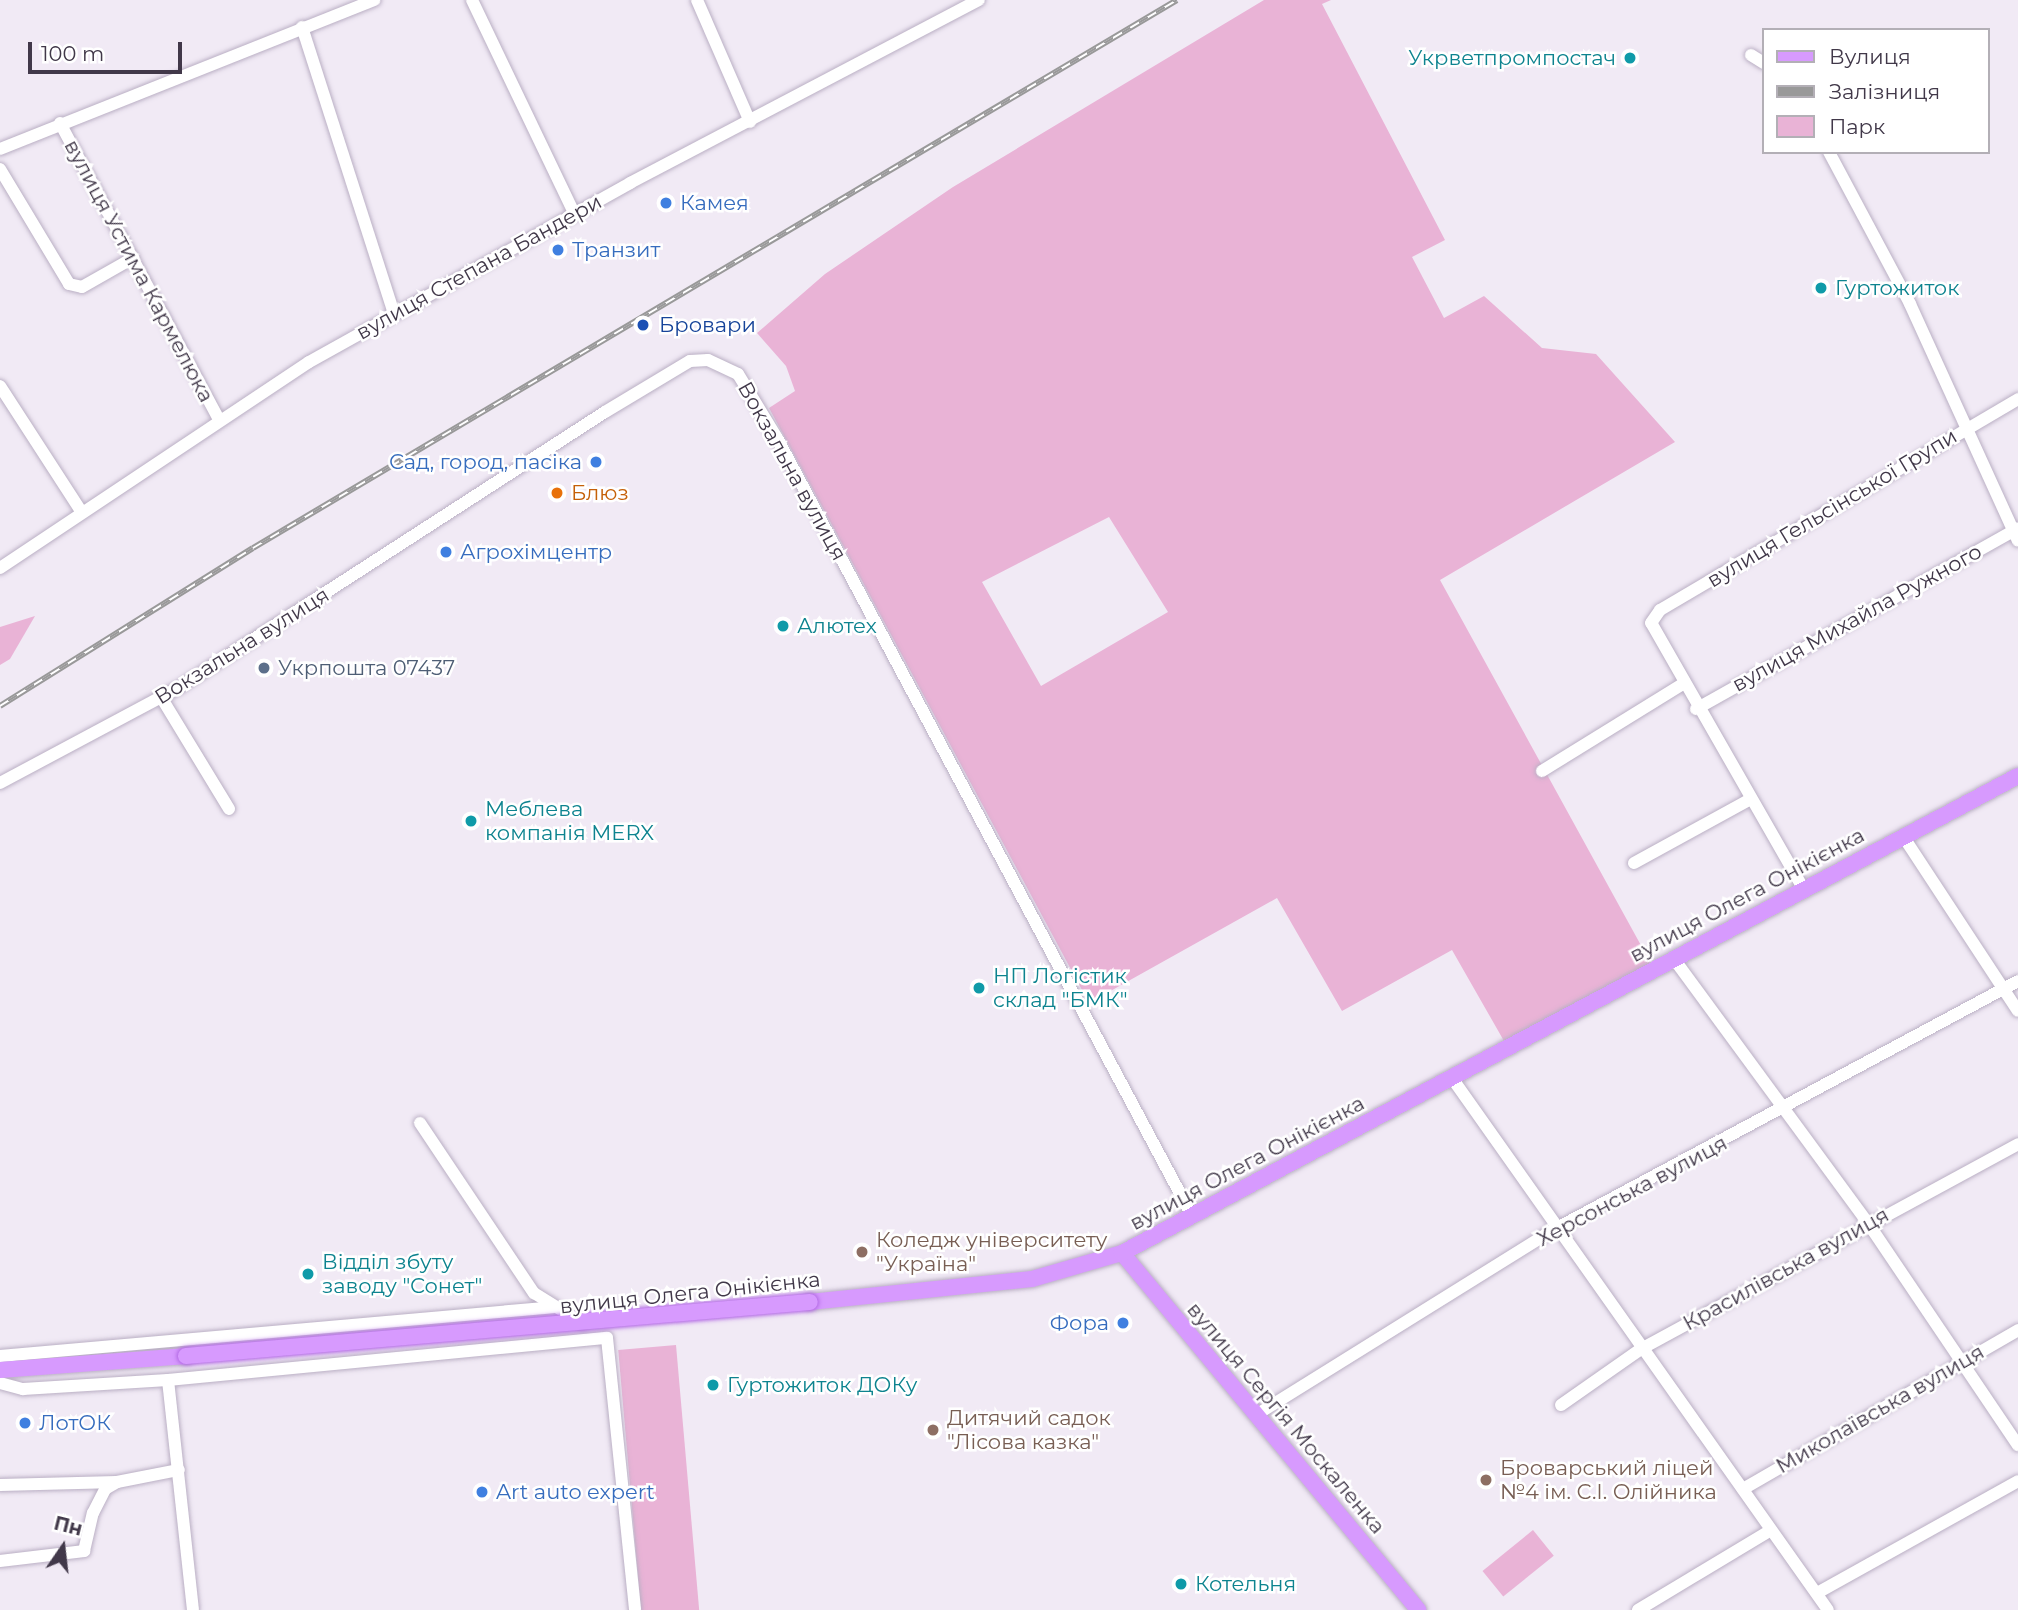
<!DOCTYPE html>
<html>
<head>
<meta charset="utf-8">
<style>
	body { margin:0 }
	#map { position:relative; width:2018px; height:1610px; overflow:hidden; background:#f1eaf5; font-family:Montserrat,sans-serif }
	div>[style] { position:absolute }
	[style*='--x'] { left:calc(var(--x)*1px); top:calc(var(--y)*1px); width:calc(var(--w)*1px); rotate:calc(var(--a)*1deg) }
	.green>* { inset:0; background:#e9b3d6; transform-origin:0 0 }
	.roads { filter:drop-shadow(0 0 2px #baafc4) drop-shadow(0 0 2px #baafc4) }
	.minor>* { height:12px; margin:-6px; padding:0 6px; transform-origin:6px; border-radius:6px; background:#fff }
	.major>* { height:16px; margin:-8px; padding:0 8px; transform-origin:8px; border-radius:8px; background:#d79afe }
	.rail>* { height:6px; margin-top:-3px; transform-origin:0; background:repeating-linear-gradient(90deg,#fff 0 10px,#999 0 20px); box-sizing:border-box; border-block:2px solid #999 }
	.bridges { filter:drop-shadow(0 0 2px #b269e4) drop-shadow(0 0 2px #b269e4) }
	.major-bridge>* { height:16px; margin:-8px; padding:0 8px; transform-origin:8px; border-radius:8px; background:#d79afe }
	.dots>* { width:19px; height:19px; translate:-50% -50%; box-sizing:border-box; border:4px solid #fff; border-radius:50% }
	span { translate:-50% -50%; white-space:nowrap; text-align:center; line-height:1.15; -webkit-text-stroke:5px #fff; paint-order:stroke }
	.culture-label { font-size:21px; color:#0d838f }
	.right { translate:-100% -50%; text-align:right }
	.left { translate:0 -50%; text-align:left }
	.shop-label { font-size:21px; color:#366cbe }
	.street-label { font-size:21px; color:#413849 }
	.transit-label { font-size:21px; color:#164399 }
	.food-label { font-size:21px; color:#c56008 }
	.service-label { font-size:21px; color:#4e5e75 }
	.education-label { font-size:21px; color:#785e54 }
	.legend { position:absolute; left:1762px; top:28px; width:228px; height:126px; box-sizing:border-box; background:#fff; border:2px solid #b3afb6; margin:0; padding:9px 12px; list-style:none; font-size:21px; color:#413849 }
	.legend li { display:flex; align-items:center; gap:14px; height:35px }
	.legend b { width:35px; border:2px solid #b3afb6 }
	.north { position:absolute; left:28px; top:1512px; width:70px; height:70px; -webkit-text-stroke:5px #fff; paint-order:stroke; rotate:14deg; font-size:19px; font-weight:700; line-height:28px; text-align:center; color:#413849 }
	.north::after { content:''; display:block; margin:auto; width:24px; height:32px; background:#413849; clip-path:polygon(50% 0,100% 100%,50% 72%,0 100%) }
	.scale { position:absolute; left:28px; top:42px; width:154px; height:32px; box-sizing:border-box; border:4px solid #413849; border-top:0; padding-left:9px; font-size:21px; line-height:24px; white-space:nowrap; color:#413849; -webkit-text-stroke:5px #fff; paint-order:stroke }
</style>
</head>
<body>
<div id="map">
	<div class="green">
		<i style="clip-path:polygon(evenodd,1264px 0,1331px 0,1322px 4px,1445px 240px,1412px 257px,1444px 318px,1484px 296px,1542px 348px,1596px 354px,1675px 442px,1440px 580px,1654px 969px,1508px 1048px,1452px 950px,1342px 1011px,1277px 898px,1089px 1003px,769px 408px,795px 391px,786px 366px,757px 333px,825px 274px,953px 187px,1264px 0,1109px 517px,1168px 612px,1041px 686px,982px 582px,1109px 517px)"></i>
		<i style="clip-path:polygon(35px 616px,10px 659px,0 665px,0 627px)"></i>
		<i style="left:676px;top:1345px;width:266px;height:58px;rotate:85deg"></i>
		<i style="left:1533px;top:1530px;width:33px;height:65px;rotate:51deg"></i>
	</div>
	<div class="roads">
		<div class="minor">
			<i style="--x:472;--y:0;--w:236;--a:64.4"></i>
			<i style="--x:697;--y:0;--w:133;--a:66.5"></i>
			<i style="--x:302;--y:27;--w:301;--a:72.2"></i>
			<i style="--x:1751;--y:55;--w:15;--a:32"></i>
			<i style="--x:60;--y:123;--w:335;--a:61.8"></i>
			<i style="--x:0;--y:149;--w:403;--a:-21.7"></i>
			<i style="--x:1829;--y:152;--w:172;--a:61.9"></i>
			<i style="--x:1910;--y:304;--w:260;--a:65.5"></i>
			<i style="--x:0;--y:169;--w:134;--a:59"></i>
			<i style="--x:69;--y:284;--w:13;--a:13"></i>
			<i style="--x:82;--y:287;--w:59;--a:-29.6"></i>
			<i style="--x:0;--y:386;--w:149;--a:57.1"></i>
			<i style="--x:0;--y:568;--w:371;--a:-33.7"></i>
			<i style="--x:309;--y:362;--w:368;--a:-29.1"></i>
			<i style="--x:630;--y:183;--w:394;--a:-27.7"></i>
			<i style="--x:161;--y:697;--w:131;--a:58.7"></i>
			<i style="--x:1696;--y:709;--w:369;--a:-29.3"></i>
			<i style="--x:1542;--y:771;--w:163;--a:-31.7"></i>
			<i style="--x:0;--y:783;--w:202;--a:-28.1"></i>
			<i style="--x:178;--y:688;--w:508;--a:-32.88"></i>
			<i style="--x:605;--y:412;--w:99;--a:-31"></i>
			<i style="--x:690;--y:361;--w:18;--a:-3"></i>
			<i style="--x:708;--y:360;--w:33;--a:25"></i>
			<i style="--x:738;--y:374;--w:75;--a:58.6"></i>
			<i style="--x:777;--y:438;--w:882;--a:61.92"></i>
			<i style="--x:1903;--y:836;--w:209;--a:56.7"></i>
			<i style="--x:1634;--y:863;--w:131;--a:-28.7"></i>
			<i style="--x:1803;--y:888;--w:305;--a:-119.8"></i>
			<i style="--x:1651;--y:623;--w:16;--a:-55"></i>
			<i style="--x:1660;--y:610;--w:416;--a:-30.5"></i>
			<i style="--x:1674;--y:959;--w:328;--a:53.7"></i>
			<i style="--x:1868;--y:1223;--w:268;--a:56"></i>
			<i style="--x:1452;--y:1078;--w:651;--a:54.75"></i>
			<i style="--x:420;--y:1123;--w:205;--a:56.2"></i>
			<i style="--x:534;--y:1293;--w:57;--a:32"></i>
			<i style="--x:607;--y:1338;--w:273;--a:84.1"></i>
			<i style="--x:0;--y:1356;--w:558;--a:-5.04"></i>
			<i style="--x:168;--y:1380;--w:231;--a:83.8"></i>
			<i style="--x:0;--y:1383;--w:24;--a:15"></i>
			<i style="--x:23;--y:1389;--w:145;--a:-3.6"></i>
			<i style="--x:168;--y:1380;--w:441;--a:-5.5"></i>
			<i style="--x:1561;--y:1405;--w:98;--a:-35"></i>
			<i style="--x:1641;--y:1349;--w:429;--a:-28.5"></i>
			<i style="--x:1256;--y:1415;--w:354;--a:-31.9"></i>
			<i style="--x:1557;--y:1228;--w:523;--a:-28.18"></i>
			<i style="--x:0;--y:1485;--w:117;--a:-1.5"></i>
			<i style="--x:117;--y:1482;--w:63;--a:-11"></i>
			<i style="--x:1743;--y:1489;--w:318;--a:-30"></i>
			<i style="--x:0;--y:1561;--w:85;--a:-6.8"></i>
			<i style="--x:84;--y:1551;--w:39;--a:-77"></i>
			<i style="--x:93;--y:1513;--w:27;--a:-63"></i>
			<i style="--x:105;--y:1489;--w:14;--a:-30"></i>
			<i style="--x:1817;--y:1593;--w:230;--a:-29.1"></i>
			<i style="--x:1638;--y:1610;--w:155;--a:-31"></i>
		</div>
		<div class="major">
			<i style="--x:1122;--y:1253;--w:464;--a:50.3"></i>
			<i style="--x:810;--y:1302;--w:223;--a:-5.9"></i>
			<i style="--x:1032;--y:1279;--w:94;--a:-16.1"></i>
			<i style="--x:1122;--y:1253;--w:1015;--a:-28.03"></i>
			<i style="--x:0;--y:1370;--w:187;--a:-4.3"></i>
		</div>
	</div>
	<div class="rail">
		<i style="--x:0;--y:706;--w:298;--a:-32"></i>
		<i style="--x:253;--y:548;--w:1074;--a:-30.67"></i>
	</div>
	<div class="bridges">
		<div class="major-bridge">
			<i style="--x:186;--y:1356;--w:626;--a:-4.95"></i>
		</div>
	</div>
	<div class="dots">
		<i style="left:1630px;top:58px;background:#0f9aa8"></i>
		<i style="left:666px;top:203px;background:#3f7fe0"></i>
		<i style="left:558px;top:250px;background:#3f7fe0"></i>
		<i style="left:1821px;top:288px;background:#0f9aa8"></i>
		<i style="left:643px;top:325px;background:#1a4fb4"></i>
		<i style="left:596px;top:462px;background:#3f7fe0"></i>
		<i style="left:557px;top:493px;background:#e8710a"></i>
		<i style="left:446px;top:552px;background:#3f7fe0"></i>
		<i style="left:783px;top:626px;background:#0f9aa8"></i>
		<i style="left:264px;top:668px;background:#5c6f8a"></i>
		<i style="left:471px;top:821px;background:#0f9aa8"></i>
		<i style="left:979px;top:988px;background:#0f9aa8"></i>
		<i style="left:862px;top:1252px;background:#8d6e63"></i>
		<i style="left:308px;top:1274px;background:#0f9aa8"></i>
		<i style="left:1123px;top:1323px;background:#3f7fe0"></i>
		<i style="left:713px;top:1385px;background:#0f9aa8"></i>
		<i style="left:25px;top:1423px;background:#3f7fe0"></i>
		<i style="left:933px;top:1430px;background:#8d6e63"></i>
		<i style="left:1486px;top:1480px;background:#8d6e63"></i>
		<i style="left:482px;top:1492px;background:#3f7fe0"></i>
		<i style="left:1181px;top:1584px;background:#0f9aa8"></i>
	</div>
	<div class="culture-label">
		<span class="right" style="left:1616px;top:58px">Укрветпромпостач</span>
		<span class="left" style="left:1835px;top:288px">Гуртожиток</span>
		<span class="left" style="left:797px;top:626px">Алютех</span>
		<span class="left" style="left:485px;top:821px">Меблева<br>компанія MERX</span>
		<span class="left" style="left:993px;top:988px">НП Логістик<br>склад "БМК"</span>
		<span class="left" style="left:322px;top:1274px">Відділ збуту<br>заводу "Сонет"</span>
		<span class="left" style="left:727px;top:1385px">Гуртожиток ДОКу</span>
		<span class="left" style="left:1195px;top:1584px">Котельня</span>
	</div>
	<div class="shop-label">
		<span class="left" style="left:680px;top:203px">Камея</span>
		<span class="left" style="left:572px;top:250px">Транзит</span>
		<span class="right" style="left:582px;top:462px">Сад, город, пасіка</span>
		<span class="left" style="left:460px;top:552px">Агрохімцентр</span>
		<span class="right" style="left:1109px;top:1323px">Фора</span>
		<span class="left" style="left:39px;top:1423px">ЛотОК</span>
		<span class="left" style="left:496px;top:1492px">Art auto expert</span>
	</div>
	<div class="street-label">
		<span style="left:479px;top:267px;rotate:-29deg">вулиця Степана Бандери</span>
		<span style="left:139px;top:271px;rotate:62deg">вулиця Устима Кармелюка</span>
		<span style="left:792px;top:471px;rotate:61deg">Вокзальна вулиця</span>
		<span style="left:1832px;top:508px;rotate:-31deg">вулиця Гельсінської Групи</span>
		<span style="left:1857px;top:618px;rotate:-29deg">вулиця Михайла Ружного</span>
		<span style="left:242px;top:646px;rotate:-32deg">Вокзальна вулиця</span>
		<span style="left:1747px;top:895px;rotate:-28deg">вулиця Олега Онікієнка</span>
		<span style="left:1247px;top:1163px;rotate:-28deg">вулиця Олега Онікієнка</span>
		<span style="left:1632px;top:1191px;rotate:-28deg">Херсонська вулиця</span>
		<span style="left:1786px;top:1269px;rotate:-29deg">Красилівська вулиця</span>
		<span style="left:690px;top:1293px;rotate:-6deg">вулиця Олега Онікієнка</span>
		<span style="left:1880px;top:1409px;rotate:-30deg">Миколаївська вулиця</span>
		<span style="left:1286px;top:1418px;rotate:50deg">вулиця Сергія Москаленка</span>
	</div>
	<div class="transit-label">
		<span class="left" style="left:659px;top:325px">Бровари</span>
	</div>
	<div class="food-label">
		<span class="left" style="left:571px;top:493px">Блюз</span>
	</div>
	<div class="service-label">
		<span class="left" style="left:278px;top:668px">Укрпошта 07437</span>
	</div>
	<div class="education-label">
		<span class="left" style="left:876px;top:1252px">Коледж університету<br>"Україна"</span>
		<span class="left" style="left:947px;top:1430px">Дитячий садок<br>"Лісова казка"</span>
		<span class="left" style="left:1500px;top:1480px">Броварський ліцей<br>№4 ім. С.І. Олійника</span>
	</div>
	<ul class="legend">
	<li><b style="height:9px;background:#d79afe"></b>Вулиця</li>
	<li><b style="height:9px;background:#999"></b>Залізниця</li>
	<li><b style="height:19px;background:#e9b3d6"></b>Парк</li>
	</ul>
	<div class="north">Пн</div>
	<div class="scale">100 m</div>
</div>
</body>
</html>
